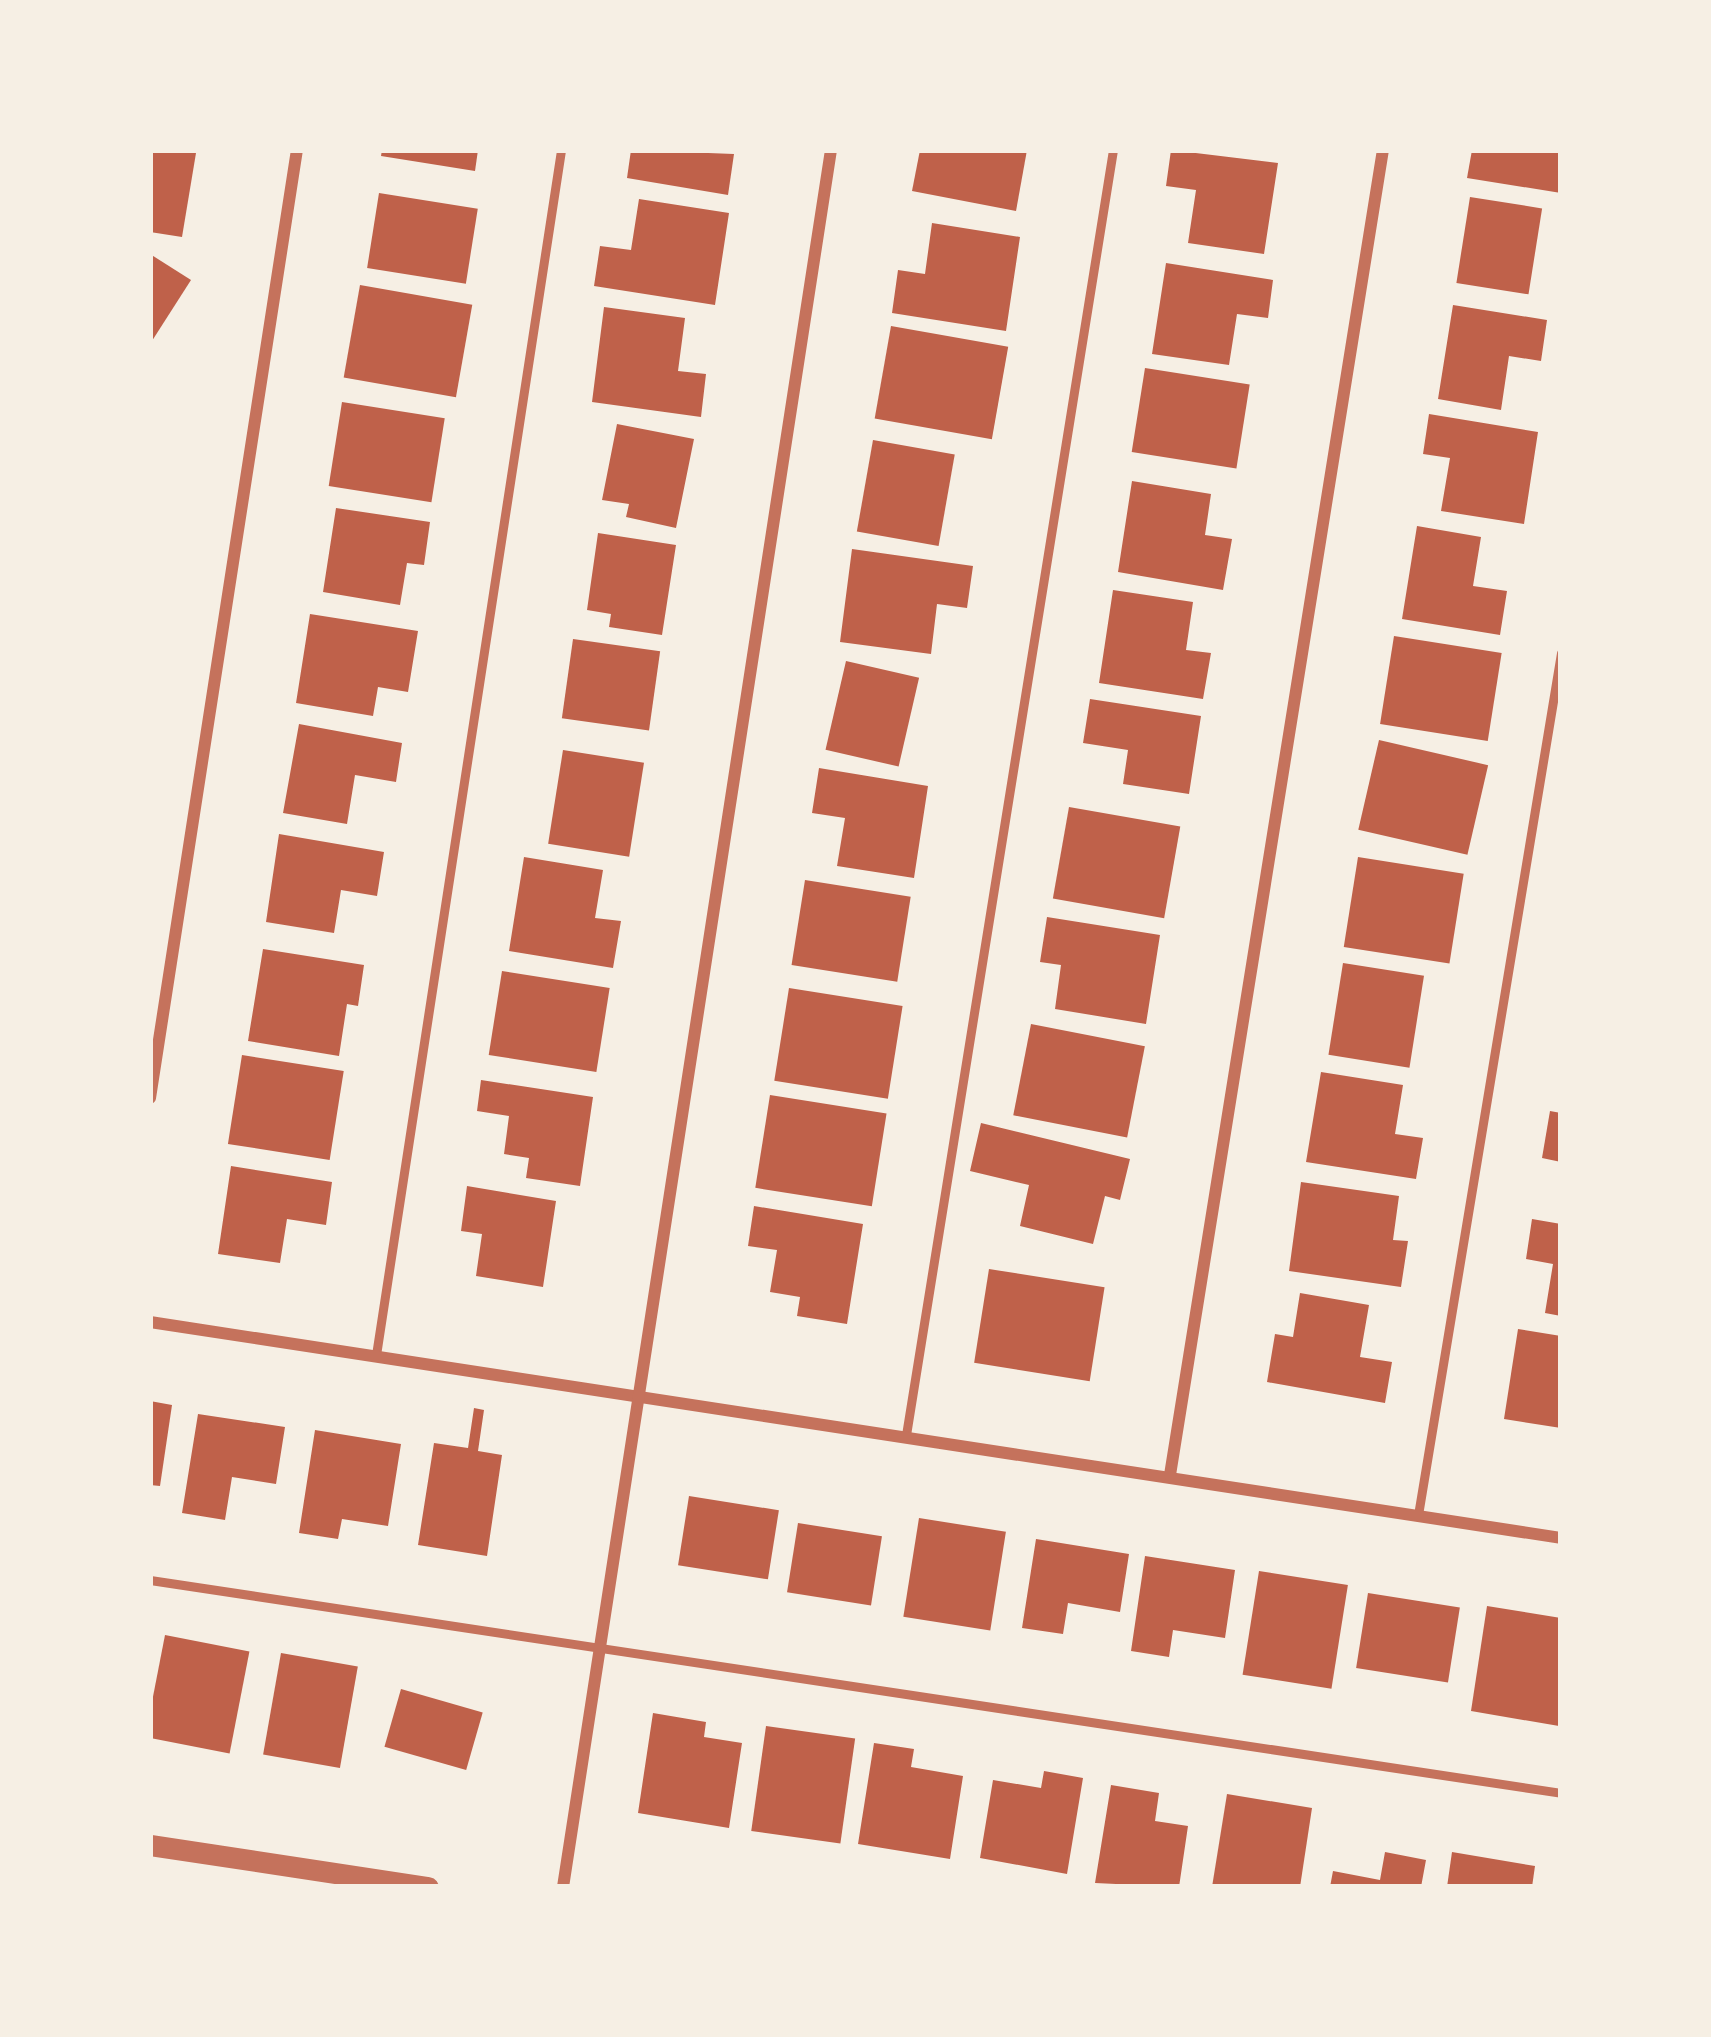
<!DOCTYPE html>
<html>
<head>
<meta charset="utf-8">
<style>
	body { margin:0 }
	#map { position:relative; width:1711px; height:2037px; overflow:hidden; background:#f6efe4; font-family:Karla,sans-serif }
	div>[style] { position:absolute }
	[style*='--x'] { left:calc(var(--x)*1px); top:calc(var(--y)*1px); width:calc(var(--w)*1px); rotate:calc(var(--a)*1deg) }
	.building>* { inset:0; background:#bf614a; transform-origin:0 0 }
	.service>* { height:9px; margin:-4.5px; padding:0 4.5px; transform-origin:4.5px; border-radius:4.5px; background:#c5725c }
	.minor>* { height:12px; margin:-6px; padding:0 6px; transform-origin:6px; border-radius:6px; background:#c5725c }
	.tertiary>* { height:21px; margin:-10.5px; padding:0 10.5px; transform-origin:10.5px; border-radius:10.5px; background:#c5725c }
	span { translate:-50% -50%; white-space:nowrap; text-align:center; line-height:1.15; -webkit-text-stroke:12px #f6efe4; paint-order:stroke }
	.frame { position:absolute; inset:0; border:153px solid #f6efe4; pointer-events:none }
</style>
</head>
<body>
<div id="map">
	<div class="building">
		<i style="clip-path:polygon(150px 150px,196px 153px,182px 237px,150px 232px)"></i>
		<i style="clip-path:polygon(382px 150px,478px 150px,475px 171px,381px 156px)"></i>
		<i style="clip-path:polygon(631px 150px,734px 154px,728px 195px,627px 178px)"></i>
		<i style="clip-path:polygon(920px 150px,1027px 150px,1016px 211px,912px 191px)"></i>
		<i style="clip-path:polygon(1171px 150px,1278px 163px,1264px 254px,1188px 243px,1196px 190px,1166px 186px)"></i>
		<i style="clip-path:polygon(1472px 150px,1561px 150px,1561px 193px,1467px 178px)"></i>
		<i style="left:379px;top:193px;width:100px;height:76px;rotate:9deg"></i>
		<i style="left:1470px;top:197px;width:73px;height:87px;rotate:9deg"></i>
		<i style="clip-path:polygon(639px 199px,729px 213px,715px 305px,594px 286px,600px 246px,631px 250px)"></i>
		<i style="clip-path:polygon(932px 223px,1020px 237px,1006px 331px,892px 313px,898px 270px,925px 274px)"></i>
		<i style="clip-path:polygon(150px 254px,191px 280px,150px 344px)"></i>
		<i style="clip-path:polygon(1166px 263px,1273px 280px,1268px 318px,1237px 314px,1229px 365px,1152px 354px)"></i>
		<i style="left:360px;top:285px;width:114px;height:94px;rotate:10deg"></i>
		<i style="clip-path:polygon(1453px 305px,1547px 320px,1541px 361px,1509px 356px,1501px 410px,1438px 399px)"></i>
		<i style="clip-path:polygon(604px 307px,685px 318px,678px 371px,706px 374px,701px 417px,592px 402px)"></i>
		<i style="left:891px;top:326px;width:119px;height:94px;rotate:10deg"></i>
		<i style="left:1145px;top:368px;width:106px;height:85px;rotate:9deg"></i>
		<i style="left:342px;top:402px;width:104px;height:85px;rotate:9deg"></i>
		<i style="clip-path:polygon(1429px 414px,1538px 432px,1524px 524px,1441px 511px,1450px 458px,1423px 454px)"></i>
		<i style="clip-path:polygon(617px 424px,694px 439px,676px 528px,626px 517px,629px 504px,602px 500px)"></i>
		<i style="left:873px;top:440px;width:83px;height:93px;rotate:10deg"></i>
		<i style="clip-path:polygon(1132px 481px,1211px 494px,1205px 535px,1232px 539px,1223px 590px,1118px 572px)"></i>
		<i style="clip-path:polygon(336px 508px,430px 522px,424px 565px,407px 563px,400px 605px,323px 592px)"></i>
		<i style="clip-path:polygon(1417px 526px,1481px 537px,1473px 586px,1507px 591px,1500px 635px,1402px 619px)"></i>
		<i style="clip-path:polygon(598px 533px,676px 545px,662px 635px,609px 627px,611px 614px,587px 610px)"></i>
		<i style="clip-path:polygon(852px 549px,973px 566px,967px 608px,937px 604px,931px 654px,840px 642px)"></i>
		<i style="clip-path:polygon(1113px 590px,1193px 602px,1186px 650px,1211px 653px,1203px 699px,1099px 683px)"></i>
		<i style="clip-path:polygon(310px 614px,418px 631px,408px 692px,378px 687px,373px 716px,296px 703px)"></i>
		<i style="left:1394px;top:636px;width:109px;height:89px;rotate:9deg"></i>
		<i style="left:573px;top:639px;width:88px;height:80px;rotate:8deg"></i>
		<i style="left:846px;top:661px;width:75px;height:91px;rotate:13deg"></i>
		<i style="clip-path:polygon(1090px 699px,1201px 716px,1189px 794px,1123px 784px,1128px 750px,1083px 743px)"></i>
		<i style="clip-path:polygon(299px 724px,402px 743px,396px 782px,355px 775px,347px 824px,283px 813px)"></i>
		<i style="left:1379px;top:740px;width:112px;height:92px;rotate:13deg"></i>
		<i style="left:563px;top:750px;width:82px;height:95px;rotate:9deg"></i>
		<i style="clip-path:polygon(819px 768px,928px 786px,914px 878px,837px 866px,845px 818px,812px 813px)"></i>
		<i style="left:1069px;top:807px;width:113px;height:93px;rotate:10deg"></i>
		<i style="clip-path:polygon(279px 834px,384px 852px,377px 896px,341px 890px,334px 933px,266px 922px)"></i>
		<i style="clip-path:polygon(524px 857px,603px 870px,595px 918px,621px 921px,613px 968px,509px 951px)"></i>
		<i style="left:1358px;top:857px;width:107px;height:91px;rotate:9deg"></i>
		<i style="left:805px;top:880px;width:107px;height:86px;rotate:9deg"></i>
		<i style="clip-path:polygon(1047px 917px,1160px 935px,1146px 1024px,1055px 1009px,1061px 965px,1040px 962px)"></i>
		<i style="clip-path:polygon(263px 949px,364px 965px,358px 1006px,347px 1004px,339px 1056px,248px 1041px)"></i>
		<i style="left:1343px;top:963px;width:82px;height:93px;rotate:9deg"></i>
		<i style="left:502px;top:971px;width:109px;height:85px;rotate:9deg"></i>
		<i style="left:789px;top:988px;width:115px;height:94px;rotate:9deg"></i>
		<i style="left:1031px;top:1024px;width:116px;height:93px;rotate:11deg"></i>
		<i style="left:242px;top:1055px;width:103px;height:90px;rotate:9deg"></i>
		<i style="clip-path:polygon(1321px 1072px,1403px 1085px,1395px 1134px,1423px 1138px,1416px 1179px,1306px 1162px)"></i>
		<i style="clip-path:polygon(481px 1080px,593px 1097px,580px 1186px,526px 1178px,529px 1158px,504px 1154px,509px 1116px,477px 1111px)"></i>
		<i style="left:770px;top:1095px;width:118px;height:94px;rotate:9deg"></i>
		<i style="clip-path:polygon(1550px 1111px,1561px 1113px,1561px 1162px,1542px 1158px)"></i>
		<i style="clip-path:polygon(981px 1123px,1130px 1159px,1120px 1200px,1105px 1196px,1093px 1244px,1020px 1226px,1029px 1185px,970px 1171px)"></i>
		<i style="clip-path:polygon(231px 1166px,332px 1182px,326px 1225px,287px 1219px,280px 1263px,218px 1254px)"></i>
		<i style="clip-path:polygon(1301px 1182px,1399px 1196px,1393px 1240px,1408px 1241px,1401px 1287px,1289px 1271px)"></i>
		<i style="clip-path:polygon(467px 1186px,556px 1201px,543px 1287px,476px 1276px,482px 1234px,461px 1231px)"></i>
		<i style="clip-path:polygon(754px 1206px,863px 1224px,847px 1324px,797px 1316px,800px 1297px,770px 1292px,777px 1250px,748px 1246px)"></i>
		<i style="clip-path:polygon(1532px 1219px,1561px 1224px,1561px 1316px,1545px 1313px,1553px 1264px,1526px 1259px)"></i>
		<i style="left:989px;top:1269px;width:117px;height:95px;rotate:9deg"></i>
		<i style="clip-path:polygon(1300px 1293px,1369px 1305px,1360px 1357px,1392px 1362px,1385px 1403px,1267px 1382px,1275px 1334px,1293px 1337px)"></i>
		<i style="clip-path:polygon(1518px 1329px,1561px 1336px,1561px 1428px,1504px 1419px)"></i>
		<i style="clip-path:polygon(150px 1401px,172px 1405px,160px 1486px,150px 1485px)"></i>
		<i style="clip-path:polygon(474px 1408px,484px 1410px,478px 1451px,502px 1455px,487px 1556px,418px 1545px,434px 1443px,468px 1448px)"></i>
		<i style="clip-path:polygon(198px 1414px,285px 1427px,276px 1484px,232px 1477px,225px 1520px,182px 1513px)"></i>
		<i style="clip-path:polygon(315px 1430px,401px 1444px,388px 1526px,342px 1519px,338px 1539px,299px 1533px)"></i>
		<i style="left:689px;top:1496px;width:91px;height:70px;rotate:9deg"></i>
		<i style="left:919px;top:1518px;width:88px;height:100px;rotate:9deg"></i>
		<i style="left:798px;top:1523px;width:85px;height:70px;rotate:9deg"></i>
		<i style="clip-path:polygon(1036px 1539px,1129px 1554px,1120px 1612px,1068px 1603px,1063px 1634px,1022px 1628px)"></i>
		<i style="clip-path:polygon(1145px 1556px,1235px 1570px,1225px 1638px,1173px 1630px,1169px 1657px,1131px 1651px)"></i>
		<i style="left:1259px;top:1571px;width:90px;height:105px;rotate:9deg"></i>
		<i style="left:1368px;top:1593px;width:93px;height:76px;rotate:9deg"></i>
		<i style="clip-path:polygon(1487px 1606px,1561px 1618px,1559px 1726px,1471px 1711px)"></i>
		<i style="left:165px;top:1635px;width:86px;height:104px;rotate:11deg"></i>
		<i style="left:281px;top:1653px;width:78px;height:103px;rotate:10deg"></i>
		<i style="left:401px;top:1689px;width:85px;height:60px;rotate:16deg"></i>
		<i style="clip-path:polygon(653px 1713px,706px 1722px,704px 1737px,742px 1743px,729px 1828px,638px 1813px)"></i>
		<i style="left:766px;top:1726px;width:90px;height:106px;rotate:8deg"></i>
		<i style="clip-path:polygon(874px 1743px,914px 1749px,911px 1767px,963px 1776px,950px 1859px,858px 1844px)"></i>
		<i style="clip-path:polygon(1044px 1771px,1083px 1778px,1067px 1874px,980px 1858px,993px 1780px,1041px 1788px)"></i>
		<i style="clip-path:polygon(1111px 1785px,1159px 1793px,1155px 1821px,1188px 1826px,1179px 1887px,1095px 1883px)"></i>
		<i style="clip-path:polygon(1227px 1794px,1312px 1808px,1300px 1887px,1212px 1887px)"></i>
		<i style="clip-path:polygon(1385px 1852px,1426px 1860px,1421px 1887px,1330px 1887px,1333px 1871px,1380px 1880px)"></i>
		<i style="clip-path:polygon(1452px 1852px,1535px 1866px,1532px 1887px,1447px 1887px)"></i>
	</div>
	<div class="service">
		<i style="--x:376;--y:1355;--w:1219;--a:-81.27"></i>
		<i style="--x:906;--y:1435;--w:1302;--a:-80.85"></i>
		<i style="--x:1418;--y:1515;--w:874;--a:-80.58"></i>
		<i style="--x:150;--y:1580;--w:1427;--a:8.58"></i>
	</div>
	<div class="minor">
		<i style="--x:150;--y:1098;--w:959;--a:-81.19"></i>
		<i style="--x:150;--y:1322;--w:1427;--a:8.7"></i>
		<i style="--x:1170;--y:1475;--w:1342;--a:-80.87"></i>
		<i style="--x:563;--y:1887;--w:1758;--a:-81.23"></i>
	</div>
	<div class="tertiary">
		<i style="--x:150;--y:1845;--w:281;--a:8.6"></i>
	</div>
	<div class="frame"></div>
</div>
</body>
</html>
